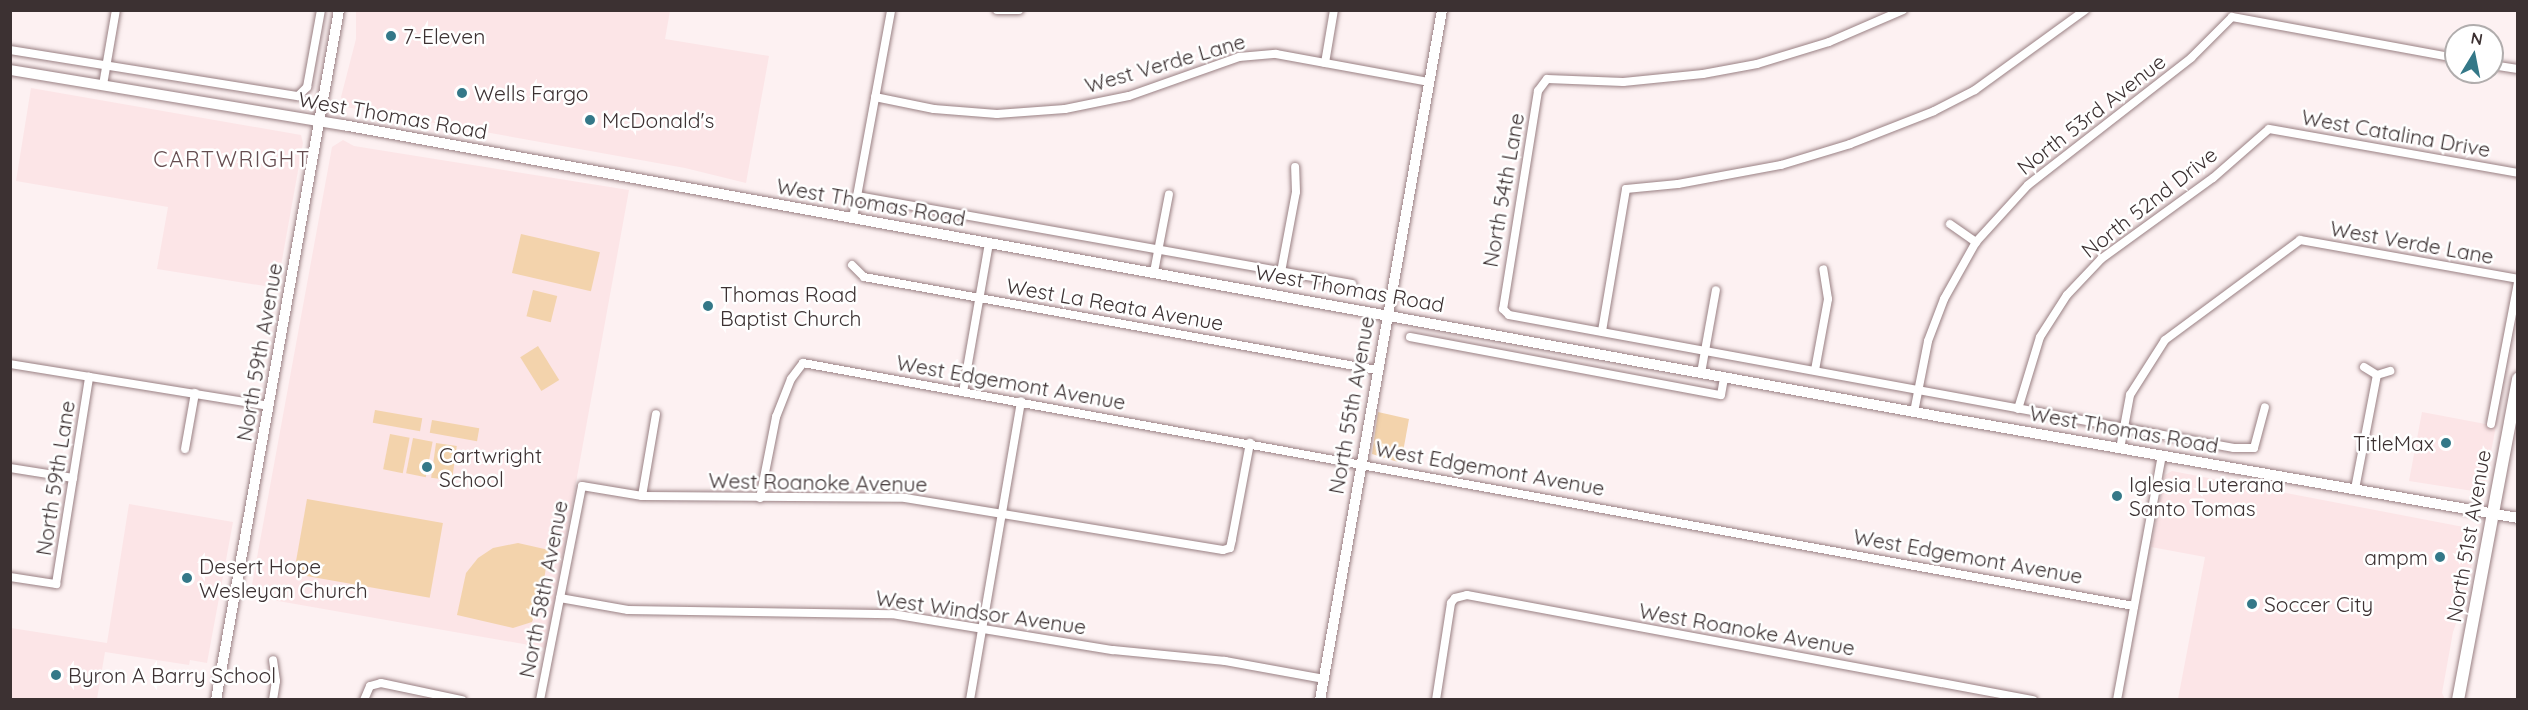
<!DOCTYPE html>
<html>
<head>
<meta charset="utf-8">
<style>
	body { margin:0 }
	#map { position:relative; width:2528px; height:710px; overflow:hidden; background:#fdf1f2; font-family:Quicksand,sans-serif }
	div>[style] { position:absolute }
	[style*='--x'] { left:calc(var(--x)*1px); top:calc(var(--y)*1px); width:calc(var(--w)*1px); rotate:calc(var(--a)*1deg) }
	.built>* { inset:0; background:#fce5e7 }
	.green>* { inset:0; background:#f3d3ac; transform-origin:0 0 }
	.roads { filter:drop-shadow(0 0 2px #998083) drop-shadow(0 0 2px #998083) }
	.street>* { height:8px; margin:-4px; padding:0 4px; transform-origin:4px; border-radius:4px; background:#fff }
	.secondary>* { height:10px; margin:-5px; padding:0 5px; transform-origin:5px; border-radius:5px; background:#fff }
	.primary>* { height:12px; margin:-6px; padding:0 6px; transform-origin:6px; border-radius:6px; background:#fff }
	.dots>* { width:16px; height:16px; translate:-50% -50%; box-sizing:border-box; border:3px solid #fff; border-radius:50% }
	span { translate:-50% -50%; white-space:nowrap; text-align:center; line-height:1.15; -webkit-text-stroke:5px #fff; paint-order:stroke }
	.poi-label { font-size:21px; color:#3c3132 }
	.left { translate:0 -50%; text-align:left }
	.right { translate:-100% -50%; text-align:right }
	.street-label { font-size:21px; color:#3c3132 }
	.neighbourhood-label { font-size:22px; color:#664e51; letter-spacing:1.5px }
	.frame { position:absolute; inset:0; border:12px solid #3c3132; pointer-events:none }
	.north { position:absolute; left:2444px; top:24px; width:60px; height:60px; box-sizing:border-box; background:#fff; border:2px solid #b1adad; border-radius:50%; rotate:10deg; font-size:16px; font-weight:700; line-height:24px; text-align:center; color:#3c3132 }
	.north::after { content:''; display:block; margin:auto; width:21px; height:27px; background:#347888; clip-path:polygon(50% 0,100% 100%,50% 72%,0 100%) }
</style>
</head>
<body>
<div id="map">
	<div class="built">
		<i style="clip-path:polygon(356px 11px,670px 11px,665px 39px,769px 56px,746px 183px,685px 168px,346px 107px,341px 97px,356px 39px)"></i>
		<i style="clip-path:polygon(31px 88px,301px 135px,303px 143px,277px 288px,157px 269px,168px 207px,16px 181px)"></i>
		<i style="clip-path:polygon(343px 140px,354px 146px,629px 190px,546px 648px,250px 596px,332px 147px)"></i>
		<i style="clip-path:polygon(2422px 412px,2496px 426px,2484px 488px,2473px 491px,2409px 481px)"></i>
		<i style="clip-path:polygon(2172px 471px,2474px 529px,2477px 534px,2467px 592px,2453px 632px,2442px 693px,2445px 699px,2178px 699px,2205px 557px,2151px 547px,2165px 475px)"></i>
		<i style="clip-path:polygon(129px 504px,233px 522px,207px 663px,190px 660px,189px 665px,105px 652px,97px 699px,11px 699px,11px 628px,107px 643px)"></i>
	</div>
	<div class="green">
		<i style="left:521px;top:234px;width:81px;height:40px;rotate:13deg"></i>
		<i style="left:533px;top:290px;width:25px;height:27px;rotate:14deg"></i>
		<i style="left:538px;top:346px;width:40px;height:21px;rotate:58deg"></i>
		<i style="left:375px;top:410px;width:48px;height:13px;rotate:10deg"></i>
		<i style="clip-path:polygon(1378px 412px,1409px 419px,1401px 463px,1372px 454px)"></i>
		<i style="left:432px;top:420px;width:48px;height:13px;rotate:10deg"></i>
		<i style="left:390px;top:434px;width:20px;height:36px;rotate:11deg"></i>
		<i style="left:413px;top:438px;width:20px;height:36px;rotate:11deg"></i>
		<i style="left:436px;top:443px;width:21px;height:35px;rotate:8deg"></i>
		<i style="left:307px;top:499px;width:138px;height:76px;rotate:10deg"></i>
		<i style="clip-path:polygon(518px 543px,549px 550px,540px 603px,532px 622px,513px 628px,457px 615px,466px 573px,478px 558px,493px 548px)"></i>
	</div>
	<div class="roads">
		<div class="street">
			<i style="--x:997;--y:10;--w:22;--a:0"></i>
			<i style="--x:1903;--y:10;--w:81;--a:156.6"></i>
			<i style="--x:1829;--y:42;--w:75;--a:163"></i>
			<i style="--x:1757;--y:64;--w:55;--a:169.5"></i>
			<i style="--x:1703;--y:74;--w:80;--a:174.3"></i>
			<i style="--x:1623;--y:82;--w:76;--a:-177.7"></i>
			<i style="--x:1547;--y:79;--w:15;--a:127"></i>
			<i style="--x:1538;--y:91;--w:221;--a:99.1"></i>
			<i style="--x:1503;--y:309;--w:8;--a:45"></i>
			<i style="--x:1509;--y:315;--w:737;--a:10.4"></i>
			<i style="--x:2234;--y:448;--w:20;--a:0"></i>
			<i style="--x:2254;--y:448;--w:42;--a:-75"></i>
			<i style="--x:10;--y:50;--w:292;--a:9.1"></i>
			<i style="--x:298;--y:96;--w:13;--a:-45"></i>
			<i style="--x:307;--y:87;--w:78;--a:-79.7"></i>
			<i style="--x:1325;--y:63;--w:54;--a:-80.4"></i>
			<i style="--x:2492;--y:65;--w:26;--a:9"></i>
			<i style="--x:103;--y:85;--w:76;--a:-80.2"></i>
			<i style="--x:875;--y:97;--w:60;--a:11.5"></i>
			<i style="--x:934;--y:109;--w:63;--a:4.5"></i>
			<i style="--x:997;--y:114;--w:68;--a:-4.2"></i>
			<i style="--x:1065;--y:109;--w:65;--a:-11.5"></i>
			<i style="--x:1129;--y:96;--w:117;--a:-19.5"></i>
			<i style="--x:1239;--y:57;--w:37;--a:-5"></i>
			<i style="--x:1276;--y:54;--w:156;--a:10.4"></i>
			<i style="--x:857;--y:196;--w:503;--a:10.08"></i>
			<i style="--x:853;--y:218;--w:211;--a:-79.6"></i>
			<i style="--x:1950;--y:224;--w:32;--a:35"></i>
			<i style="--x:852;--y:265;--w:17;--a:45"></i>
			<i style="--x:864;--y:277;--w:521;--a:10.28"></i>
			<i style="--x:1154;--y:272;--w:79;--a:-79.1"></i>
			<i style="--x:1281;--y:272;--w:81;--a:-79.4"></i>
			<i style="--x:1296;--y:192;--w:25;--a:-92"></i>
			<i style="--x:1602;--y:331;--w:144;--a:-80.4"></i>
			<i style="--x:1626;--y:189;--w:52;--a:-5.5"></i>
			<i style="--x:1678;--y:184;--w:105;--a:-10.5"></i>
			<i style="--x:1781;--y:165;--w:72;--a:-16.9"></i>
			<i style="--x:1850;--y:144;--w:90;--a:-21.4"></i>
			<i style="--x:1934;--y:111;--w:46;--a:-27.1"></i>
			<i style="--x:1975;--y:90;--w:136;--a:-36"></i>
			<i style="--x:1410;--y:337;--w:316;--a:10.6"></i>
			<i style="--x:1721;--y:395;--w:17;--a:-80"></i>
			<i style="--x:10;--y:364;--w:262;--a:9.2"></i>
			<i style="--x:2364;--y:367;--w:15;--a:32"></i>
			<i style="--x:2377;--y:375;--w:14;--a:-17"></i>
			<i style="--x:1815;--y:370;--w:72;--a:-79.6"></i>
			<i style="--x:1828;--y:299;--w:30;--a:-99"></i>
			<i style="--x:1701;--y:373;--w:84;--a:-79.8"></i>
			<i style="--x:963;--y:392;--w:151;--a:-80.1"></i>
			<i style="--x:2018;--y:409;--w:75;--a:-73"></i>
			<i style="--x:2040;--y:337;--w:50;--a:-57.3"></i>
			<i style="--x:2067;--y:295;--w:50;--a:-46.6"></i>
			<i style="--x:2101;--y:259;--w:138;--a:-35.9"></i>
			<i style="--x:2213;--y:178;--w:74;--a:-41.2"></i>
			<i style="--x:2269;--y:129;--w:253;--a:10"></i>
			<i style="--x:1914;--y:412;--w:72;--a:-78.8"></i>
			<i style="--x:1928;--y:341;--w:45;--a:-69.1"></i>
			<i style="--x:1944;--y:299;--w:65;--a:-60.7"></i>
			<i style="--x:1976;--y:242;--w:77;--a:-47.6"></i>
			<i style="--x:2028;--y:185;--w:207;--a:-37.9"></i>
			<i style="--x:2191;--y:58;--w:58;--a:-45"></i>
			<i style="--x:2232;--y:17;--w:228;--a:10.4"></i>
			<i style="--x:2491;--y:424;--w:145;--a:-79.2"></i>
			<i style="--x:185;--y:449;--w:57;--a:-79.9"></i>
			<i style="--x:2120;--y:449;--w:55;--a:-79.5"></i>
			<i style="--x:2130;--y:395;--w:65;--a:-57.5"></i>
			<i style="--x:2165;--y:340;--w:168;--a:-36.5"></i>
			<i style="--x:2300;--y:240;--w:221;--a:10.1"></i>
			<i style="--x:10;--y:468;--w:64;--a:9"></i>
			<i style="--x:2355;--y:489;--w:116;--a:-79.1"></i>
			<i style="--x:642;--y:496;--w:83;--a:-80.3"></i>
			<i style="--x:760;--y:498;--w:83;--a:-78.8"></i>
			<i style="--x:776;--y:417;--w:41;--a:-68.5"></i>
			<i style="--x:791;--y:379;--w:20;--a:-53"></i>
			<i style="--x:803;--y:363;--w:1353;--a:10.35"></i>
			<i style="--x:10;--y:577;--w:47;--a:8.7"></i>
			<i style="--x:56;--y:584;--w:210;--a:-80.9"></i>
			<i style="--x:560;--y:598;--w:69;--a:10"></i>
			<i style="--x:628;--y:610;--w:264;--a:0.9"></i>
			<i style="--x:892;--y:614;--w:224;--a:9.3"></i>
			<i style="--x:1113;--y:650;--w:113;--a:5.6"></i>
			<i style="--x:1225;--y:661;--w:101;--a:10.3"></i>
			<i style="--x:273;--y:700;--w:19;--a:-81"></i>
			<i style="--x:276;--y:681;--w:21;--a:-98"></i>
			<i style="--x:364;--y:700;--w:15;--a:-67"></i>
			<i style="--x:370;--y:686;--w:11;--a:-15"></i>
			<i style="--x:381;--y:683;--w:83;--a:11.9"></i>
			<i style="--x:540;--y:700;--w:218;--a:-78.9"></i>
			<i style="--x:582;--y:486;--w:61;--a:9.5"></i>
			<i style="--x:642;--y:496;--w:263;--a:0.4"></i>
			<i style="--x:905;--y:498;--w:322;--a:9.3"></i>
			<i style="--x:1223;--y:550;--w:7;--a:-16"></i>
			<i style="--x:1230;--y:548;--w:9;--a:-77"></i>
			<i style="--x:1232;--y:539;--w:98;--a:-79.4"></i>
			<i style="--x:970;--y:700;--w:303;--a:-80.3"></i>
			<i style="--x:1436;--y:700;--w:98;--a:-81.2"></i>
			<i style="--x:1451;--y:603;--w:6;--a:-51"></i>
			<i style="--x:1455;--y:598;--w:12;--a:-14"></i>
			<i style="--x:1467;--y:595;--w:576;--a:10.51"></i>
			<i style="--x:2117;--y:700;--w:248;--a:-79.6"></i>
		</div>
		<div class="secondary">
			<i style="--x:10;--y:70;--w:338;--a:9.4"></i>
			<i style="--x:343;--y:125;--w:1619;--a:10.35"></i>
			<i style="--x:1936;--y:416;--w:591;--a:9.94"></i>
			<i style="--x:216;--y:700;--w:701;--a:-79.89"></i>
			<i style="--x:1320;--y:700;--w:701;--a:-79.97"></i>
		</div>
		<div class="primary">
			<i style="--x:2458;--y:700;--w:327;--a:-79.4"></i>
		</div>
	</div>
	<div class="dots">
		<i style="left:391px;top:36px;background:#347888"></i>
		<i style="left:462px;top:93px;background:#347888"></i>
		<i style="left:590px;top:120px;background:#347888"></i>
		<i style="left:708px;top:306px;background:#347888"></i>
		<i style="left:2446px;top:443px;background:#347888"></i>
		<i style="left:427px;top:467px;background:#347888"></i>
		<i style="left:2117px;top:496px;background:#347888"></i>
		<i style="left:2440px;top:557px;background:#347888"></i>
		<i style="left:187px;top:578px;background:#347888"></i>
		<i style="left:2252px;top:604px;background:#347888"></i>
		<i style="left:56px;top:675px;background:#347888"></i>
	</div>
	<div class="poi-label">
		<span class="left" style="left:403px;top:36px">7-Eleven</span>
		<span class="left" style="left:474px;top:93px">Wells Fargo</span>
		<span class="left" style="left:602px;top:120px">McDonald's</span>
		<span class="left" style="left:720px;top:306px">Thomas Road<br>Baptist Church</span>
		<span class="right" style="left:2434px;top:443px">TitleMax</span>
		<span class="left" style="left:439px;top:467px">Cartwright<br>School</span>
		<span class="left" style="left:2129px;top:496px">Iglesia Luterana<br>Santo Tomas</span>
		<span class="right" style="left:2428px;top:557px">ampm</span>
		<span class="left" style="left:199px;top:578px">Desert Hope<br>Wesleyan Church</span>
		<span class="left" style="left:2264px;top:604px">Soccer City</span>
		<span class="left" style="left:68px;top:675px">Byron A Barry School</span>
	</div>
	<div class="street-label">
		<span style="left:1165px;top:63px;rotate:-16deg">West Verde Lane</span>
		<span style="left:2091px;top:114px;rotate:-38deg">North 53rd Avenue</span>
		<span style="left:393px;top:115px;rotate:10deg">West Thomas Road</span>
		<span style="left:2396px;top:133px;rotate:10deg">West Catalina Drive</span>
		<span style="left:1503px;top:190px;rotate:-80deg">North 54th Lane</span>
		<span style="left:871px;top:202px;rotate:10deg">West Thomas Road</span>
		<span style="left:2149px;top:202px;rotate:-38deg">North 52nd Drive</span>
		<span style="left:2412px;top:242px;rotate:10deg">West Verde Lane</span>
		<span style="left:1350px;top:288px;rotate:10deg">West Thomas Road</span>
		<span style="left:1115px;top:304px;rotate:10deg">West La Reata Avenue</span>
		<span style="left:259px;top:352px;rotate:-80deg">North 59th Avenue</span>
		<span style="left:1011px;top:382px;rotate:10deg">West Edgemont Avenue</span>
		<span style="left:1351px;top:405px;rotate:-80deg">North 55th Avenue</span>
		<span style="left:2124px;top:429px;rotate:10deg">West Thomas Road</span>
		<span style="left:1490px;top:468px;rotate:10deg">West Edgemont Avenue</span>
		<span style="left:55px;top:478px;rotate:-81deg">North 59th Lane</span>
		<span style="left:818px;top:482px;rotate:1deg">West Roanoke Avenue</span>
		<span style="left:2468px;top:536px;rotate:-80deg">North 51st Avenue</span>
		<span style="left:1968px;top:556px;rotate:10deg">West Edgemont Avenue</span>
		<span style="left:543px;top:589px;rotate:-79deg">North 58th Avenue</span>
		<span style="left:981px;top:612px;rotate:8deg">West Windsor Avenue</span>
		<span style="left:1747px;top:629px;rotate:10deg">West Roanoke Avenue</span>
	</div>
	<div class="neighbourhood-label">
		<span style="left:232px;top:160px">CARTWRIGHT</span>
	</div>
	<div class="frame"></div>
	<div class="north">N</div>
</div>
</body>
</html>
